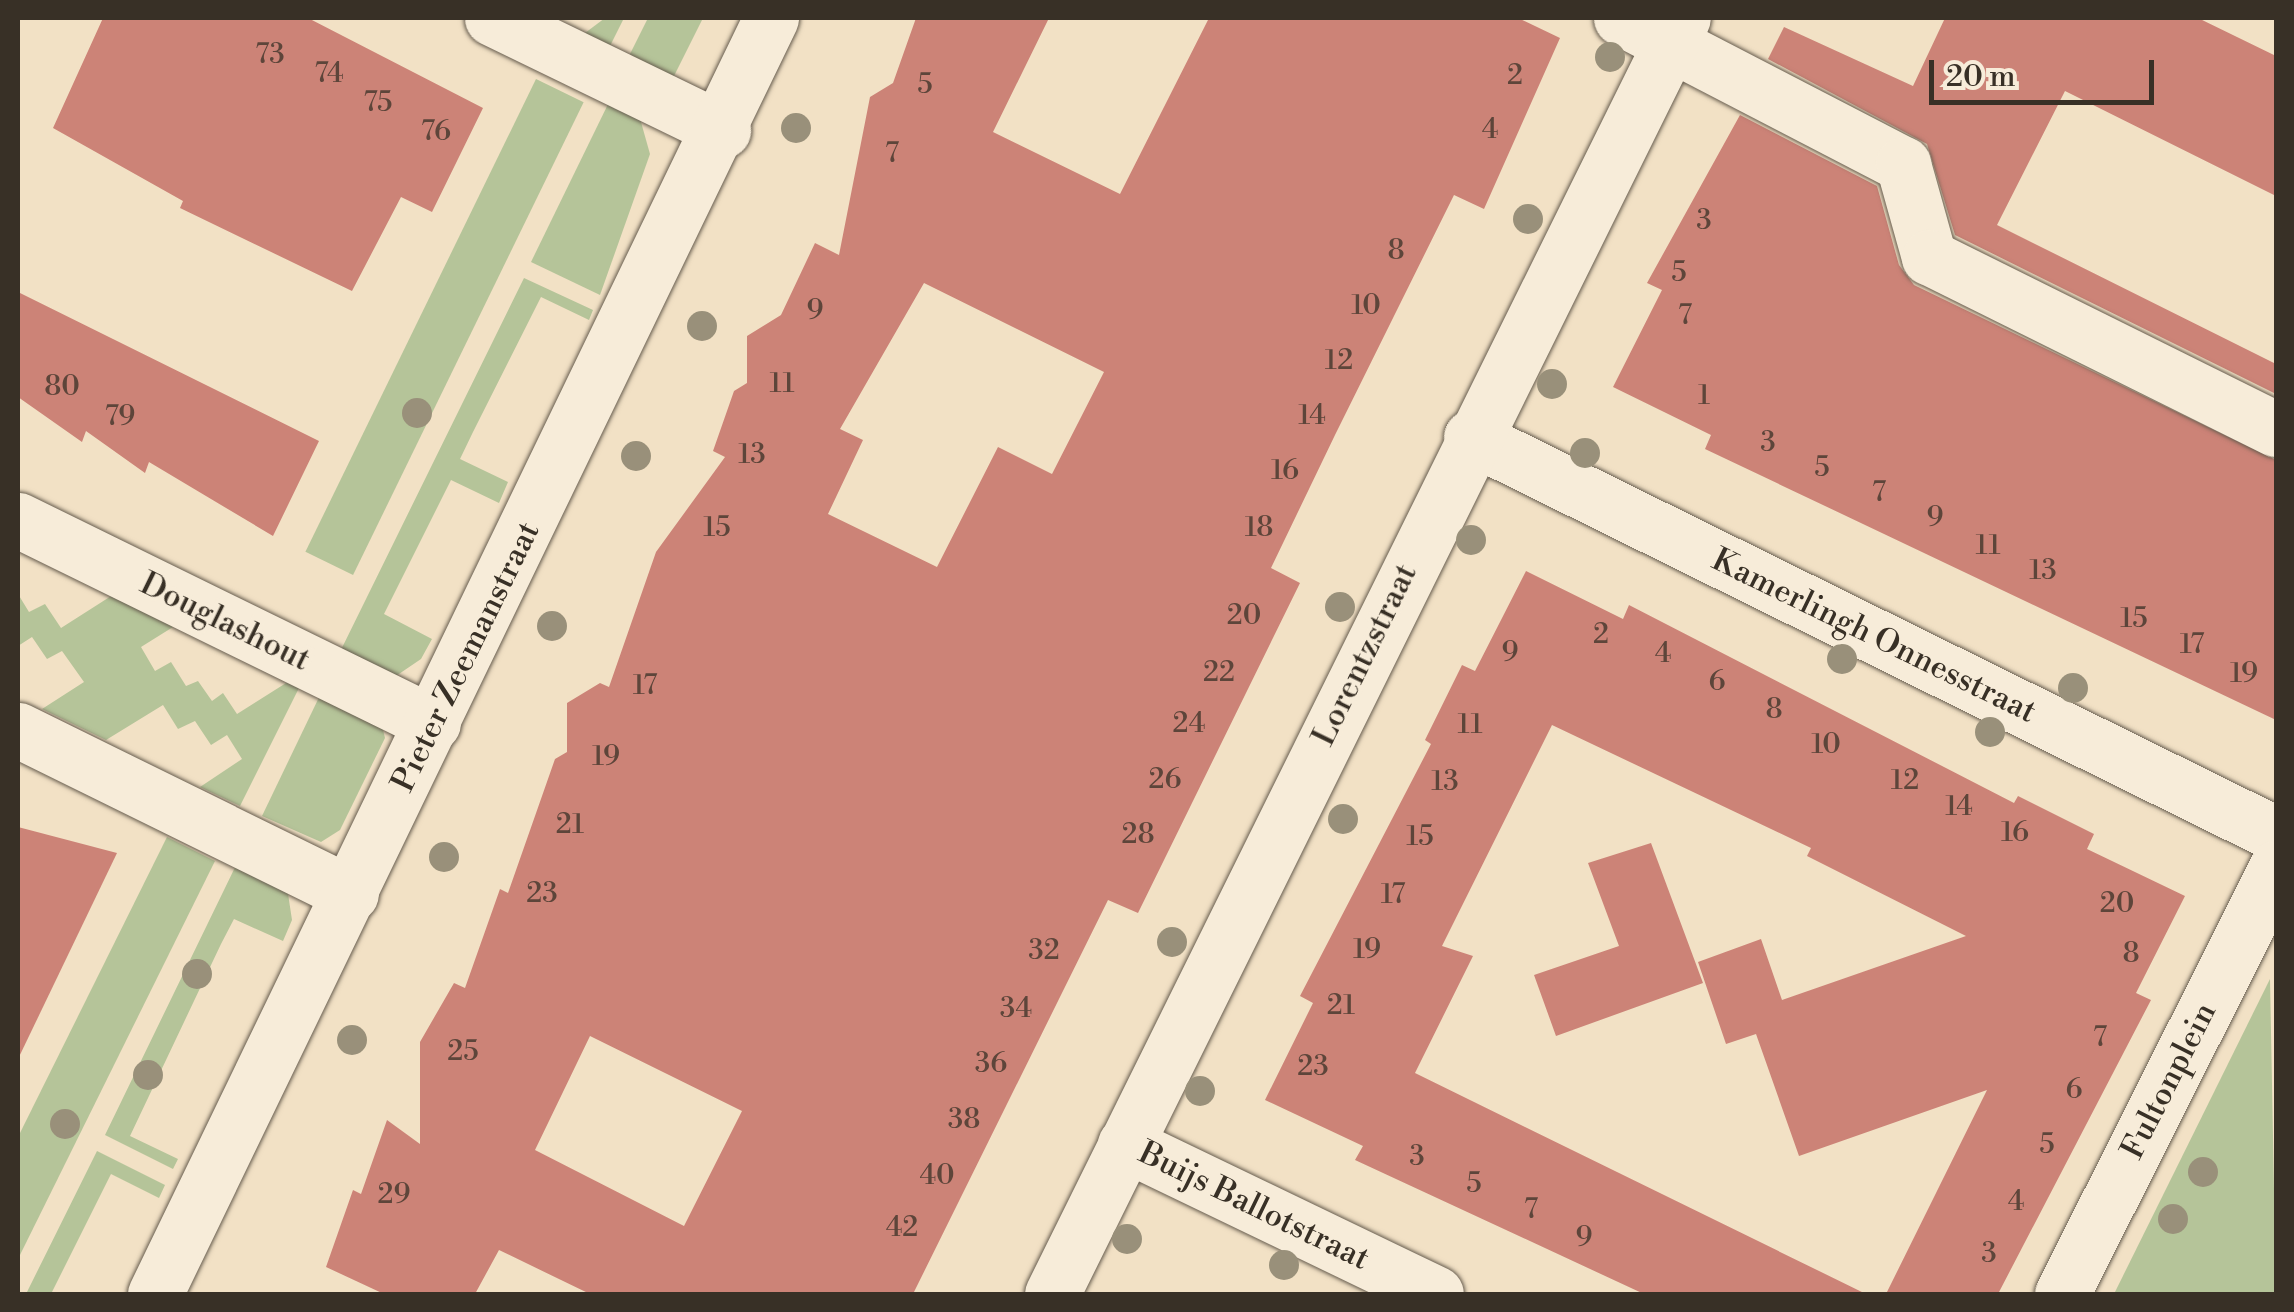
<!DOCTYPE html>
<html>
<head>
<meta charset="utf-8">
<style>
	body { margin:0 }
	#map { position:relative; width:2294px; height:1312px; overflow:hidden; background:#f2e1c5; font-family:"Libre Bodoni",serif }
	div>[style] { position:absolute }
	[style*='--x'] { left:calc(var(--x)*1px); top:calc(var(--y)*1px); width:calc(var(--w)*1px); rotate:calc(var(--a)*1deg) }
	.green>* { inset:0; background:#b5c499; transform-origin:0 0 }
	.building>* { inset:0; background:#cc8377 }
	.roads { filter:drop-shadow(0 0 2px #665c4e) drop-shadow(0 0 2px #665c4e) }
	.minor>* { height:55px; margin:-27.5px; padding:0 27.5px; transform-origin:27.5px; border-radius:27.5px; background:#f7ecd9 }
	.trees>* { width:30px; height:30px; margin:-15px; border-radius:50%; background:#99907a }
	span { translate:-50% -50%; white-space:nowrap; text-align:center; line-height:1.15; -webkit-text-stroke:8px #f7ecd9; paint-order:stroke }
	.number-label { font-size:28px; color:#5d453a }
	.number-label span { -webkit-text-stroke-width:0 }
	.street-label { font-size:32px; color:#383026 }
	.frame { position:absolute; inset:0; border:20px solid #383026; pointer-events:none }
	.scale { position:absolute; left:1929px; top:60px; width:225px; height:45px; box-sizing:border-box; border:5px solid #383026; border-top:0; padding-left:12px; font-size:30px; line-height:35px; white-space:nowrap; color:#383026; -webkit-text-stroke:8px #f7ecd9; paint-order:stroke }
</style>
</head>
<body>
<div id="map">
	<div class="green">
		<i style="clip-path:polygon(605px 18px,624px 18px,608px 50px,581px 36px)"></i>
		<i style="clip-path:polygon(648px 18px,703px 18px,672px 80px,628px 58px)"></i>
		<i style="left:536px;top:79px;width:53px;height:526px;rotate:26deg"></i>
		<i style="clip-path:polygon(612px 96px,639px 115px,650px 154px,600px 295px,531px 262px)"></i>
		<i style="clip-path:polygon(524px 278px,593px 310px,589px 320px,541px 297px,473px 432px,460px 459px,508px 482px,499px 503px,451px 480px,384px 614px,432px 639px,421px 659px,393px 678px,335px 662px)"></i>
		<i style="clip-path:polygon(119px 591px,181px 622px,141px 647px,155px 671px,171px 662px,186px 686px,198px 681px,212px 701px,223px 693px,237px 714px,294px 678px,302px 682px,240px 806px,200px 787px,242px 759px,227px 735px,211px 745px,195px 721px,178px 729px,163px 705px,106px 740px,42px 709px,84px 682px,62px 651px,47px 659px,32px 637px,18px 646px,18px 594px,29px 612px,45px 604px,61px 628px)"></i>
		<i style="clip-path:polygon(323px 689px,381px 722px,385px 738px,340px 830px,321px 842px,262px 816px)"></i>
		<i style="clip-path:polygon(167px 837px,215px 861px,18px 1259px,18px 1137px)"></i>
		<i style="clip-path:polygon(241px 855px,287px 887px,292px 920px,283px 941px,234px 919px,221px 944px,130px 1136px,178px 1159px,173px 1169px,105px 1135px)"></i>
		<i style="clip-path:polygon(2270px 979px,2276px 1294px,2114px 1294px)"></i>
		<i style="clip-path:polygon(97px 1151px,165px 1185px,159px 1198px,111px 1174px,51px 1294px,26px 1294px)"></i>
	</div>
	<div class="building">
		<i style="clip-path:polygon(103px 18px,308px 18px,483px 108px,432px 212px,401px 197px,352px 291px,180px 208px,183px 201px,53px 128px)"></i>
		<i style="clip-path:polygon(evenodd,916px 18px,1049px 18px,993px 132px,1120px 194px,1209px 18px,1518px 18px,1560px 38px,1484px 209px,1454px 195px,1335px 435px,1271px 568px,1300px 583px,1138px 913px,1108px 900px,913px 1294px,590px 1294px,499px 1250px,475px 1294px,384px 1294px,326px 1267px,353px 1190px,361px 1194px,387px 1120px,420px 1144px,420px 1042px,454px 983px,465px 988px,500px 889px,508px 893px,555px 759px,567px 752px,567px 703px,600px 683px,609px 687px,656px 552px,725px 457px,713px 451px,734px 391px,747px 383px,747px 336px,781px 315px,815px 243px,839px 255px,870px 97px,893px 83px,916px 18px,924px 283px,1104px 372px,1052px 474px,998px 447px,937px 567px,828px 514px,863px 440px,840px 429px,924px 283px,916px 18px,590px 1036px,742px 1111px,684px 1226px,535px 1150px,590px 1036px)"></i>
		<i style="clip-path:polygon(1945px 18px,2198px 18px,2276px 56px,2276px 196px,2065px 91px,1997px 225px,2276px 364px,2276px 394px,1955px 235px,1927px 144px,1768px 59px,1784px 27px,1913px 86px)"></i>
		<i style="clip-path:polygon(1740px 115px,1877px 186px,1899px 265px,1914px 285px,2276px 460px,2276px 720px,1705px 449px,1711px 435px,1613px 387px,1662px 290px,1647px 283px)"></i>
		<i style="clip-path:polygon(18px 292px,319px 441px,273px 536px,149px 462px,145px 473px,86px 431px,82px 442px,18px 397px)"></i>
		<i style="clip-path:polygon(1526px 571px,1623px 619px,1629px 605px,2014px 803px,2018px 796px,2094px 834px,2087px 849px,2185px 896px,2136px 993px,2151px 1000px,1998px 1294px,1886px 1294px,1987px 1090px,1799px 1156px,1756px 1034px,1726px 1044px,1698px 962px,1761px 939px,1782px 1000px,1966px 936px,1807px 856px,1811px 848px,1552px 725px,1442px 946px,1473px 956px,1415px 1073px,1866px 1294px,1644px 1294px,1355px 1160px,1363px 1146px,1265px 1100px,1313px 1003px,1300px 996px,1431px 744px,1425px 740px,1462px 665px,1475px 671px)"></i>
		<i style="clip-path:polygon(18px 827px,117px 853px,18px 1059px)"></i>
		<i style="clip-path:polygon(1651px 843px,1703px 983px,1556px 1036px,1534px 975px,1619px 946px,1588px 863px)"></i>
	</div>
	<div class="roads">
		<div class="minor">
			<i style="--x:492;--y:18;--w:257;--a:25.9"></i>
			<i style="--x:1621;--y:18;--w:318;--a:27.4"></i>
			<i style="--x:1903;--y:164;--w:97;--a:74.4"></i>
			<i style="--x:1929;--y:257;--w:387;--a:26.4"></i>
			<i style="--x:1471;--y:437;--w:898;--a:26.25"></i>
			<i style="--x:18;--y:520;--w:462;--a:26.1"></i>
			<i style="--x:18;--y:730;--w:371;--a:26.2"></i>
			<i style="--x:1125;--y:1144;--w:345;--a:25.7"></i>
			<i style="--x:155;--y:1294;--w:1417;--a:-64.23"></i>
			<i style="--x:1052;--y:1294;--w:1423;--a:-63.69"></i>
			<i style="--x:2062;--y:1294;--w:477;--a:-63.3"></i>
		</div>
	</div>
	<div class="trees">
		<i style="left:1610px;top:57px"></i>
		<i style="left:796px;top:128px"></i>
		<i style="left:1528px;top:219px"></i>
		<i style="left:702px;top:326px"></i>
		<i style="left:1552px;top:384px"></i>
		<i style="left:417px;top:413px"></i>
		<i style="left:1585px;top:453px"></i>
		<i style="left:636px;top:456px"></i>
		<i style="left:1471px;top:540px"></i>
		<i style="left:1340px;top:607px"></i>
		<i style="left:552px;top:626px"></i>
		<i style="left:1842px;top:659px"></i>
		<i style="left:2073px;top:688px"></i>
		<i style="left:1990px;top:732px"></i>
		<i style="left:1343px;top:819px"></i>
		<i style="left:444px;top:857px"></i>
		<i style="left:1172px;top:942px"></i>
		<i style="left:197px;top:974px"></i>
		<i style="left:352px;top:1040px"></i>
		<i style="left:148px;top:1075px"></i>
		<i style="left:1200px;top:1091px"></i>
		<i style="left:65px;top:1124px"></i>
		<i style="left:2203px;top:1172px"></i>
		<i style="left:2173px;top:1219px"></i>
		<i style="left:1127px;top:1239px"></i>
		<i style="left:1284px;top:1265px"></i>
	</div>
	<div class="number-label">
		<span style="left:270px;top:55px">73</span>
		<span style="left:329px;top:74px">74</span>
		<span style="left:1515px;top:76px">2</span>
		<span style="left:925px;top:85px">5</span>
		<span style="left:378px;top:103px">75</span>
		<span style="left:1490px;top:130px">4</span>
		<span style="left:436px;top:132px">76</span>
		<span style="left:892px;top:154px">7</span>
		<span style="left:1704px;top:221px">3</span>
		<span style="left:1396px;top:251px">8</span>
		<span style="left:1679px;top:273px">5</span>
		<span style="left:1366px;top:306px">10</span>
		<span style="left:815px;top:311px">9</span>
		<span style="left:1685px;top:316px">7</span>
		<span style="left:1339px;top:361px">12</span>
		<span style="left:782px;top:384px">11</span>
		<span style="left:62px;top:387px">80</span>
		<span style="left:1704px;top:396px">1</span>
		<span style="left:1312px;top:416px">14</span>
		<span style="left:120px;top:417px">79</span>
		<span style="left:1768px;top:443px">3</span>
		<span style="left:752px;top:455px">13</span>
		<span style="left:1822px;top:468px">5</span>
		<span style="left:1285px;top:471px">16</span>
		<span style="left:1879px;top:493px">7</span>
		<span style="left:1935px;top:518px">9</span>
		<span style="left:717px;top:528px">15</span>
		<span style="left:1259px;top:528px">18</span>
		<span style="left:1988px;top:546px">11</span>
		<span style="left:2043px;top:571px">13</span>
		<span style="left:1244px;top:616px">20</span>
		<span style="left:2134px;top:619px">15</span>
		<span style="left:1601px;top:635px">2</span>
		<span style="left:2192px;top:645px">17</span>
		<span style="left:1510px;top:653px">9</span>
		<span style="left:1663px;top:654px">4</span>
		<span style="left:1219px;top:673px">22</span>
		<span style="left:2244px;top:674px">19</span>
		<span style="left:1717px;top:682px">6</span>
		<span style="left:645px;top:686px">17</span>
		<span style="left:1774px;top:710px">8</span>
		<span style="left:1189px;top:724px">24</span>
		<span style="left:1470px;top:725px">11</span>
		<span style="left:1826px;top:745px">10</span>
		<span style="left:606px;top:757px">19</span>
		<span style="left:1165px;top:780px">26</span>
		<span style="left:1905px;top:781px">12</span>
		<span style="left:1445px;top:782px">13</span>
		<span style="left:1959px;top:807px">14</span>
		<span style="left:570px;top:825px">21</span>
		<span style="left:2015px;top:833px">16</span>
		<span style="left:1138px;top:835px">28</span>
		<span style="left:1420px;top:837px">15</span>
		<span style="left:542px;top:894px">23</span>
		<span style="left:1393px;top:895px">17</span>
		<span style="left:2117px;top:904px">20</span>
		<span style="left:1367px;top:950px">19</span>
		<span style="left:1044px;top:951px">32</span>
		<span style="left:2131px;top:954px">8</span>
		<span style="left:1341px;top:1006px">21</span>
		<span style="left:1016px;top:1009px">34</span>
		<span style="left:2100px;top:1038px">7</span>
		<span style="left:463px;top:1052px">25</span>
		<span style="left:991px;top:1064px">36</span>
		<span style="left:1313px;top:1067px">23</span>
		<span style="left:2074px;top:1090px">6</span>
		<span style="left:964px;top:1120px">38</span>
		<span style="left:2047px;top:1145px">5</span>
		<span style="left:1417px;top:1157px">3</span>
		<span style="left:937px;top:1176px">40</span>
		<span style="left:1474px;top:1184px">5</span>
		<span style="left:394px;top:1195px">29</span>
		<span style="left:2016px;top:1202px">4</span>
		<span style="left:1531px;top:1210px">7</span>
		<span style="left:902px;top:1228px">42</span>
		<span style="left:1584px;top:1238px">9</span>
		<span style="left:1989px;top:1254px">3</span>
	</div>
	<div class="street-label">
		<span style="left:225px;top:622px;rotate:26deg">Douglashout</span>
		<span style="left:1874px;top:636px;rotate:26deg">Kamerlingh Onnesstraat</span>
		<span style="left:1365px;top:655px;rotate:-64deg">Lorentzstraat</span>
		<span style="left:466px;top:657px;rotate:-64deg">Pieter Zeemanstraat</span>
		<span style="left:2169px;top:1081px;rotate:-63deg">Fultonplein</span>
		<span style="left:1254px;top:1206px;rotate:26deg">Buijs Ballotstraat</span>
	</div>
	<div class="frame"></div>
	<div class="scale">20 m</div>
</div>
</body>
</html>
